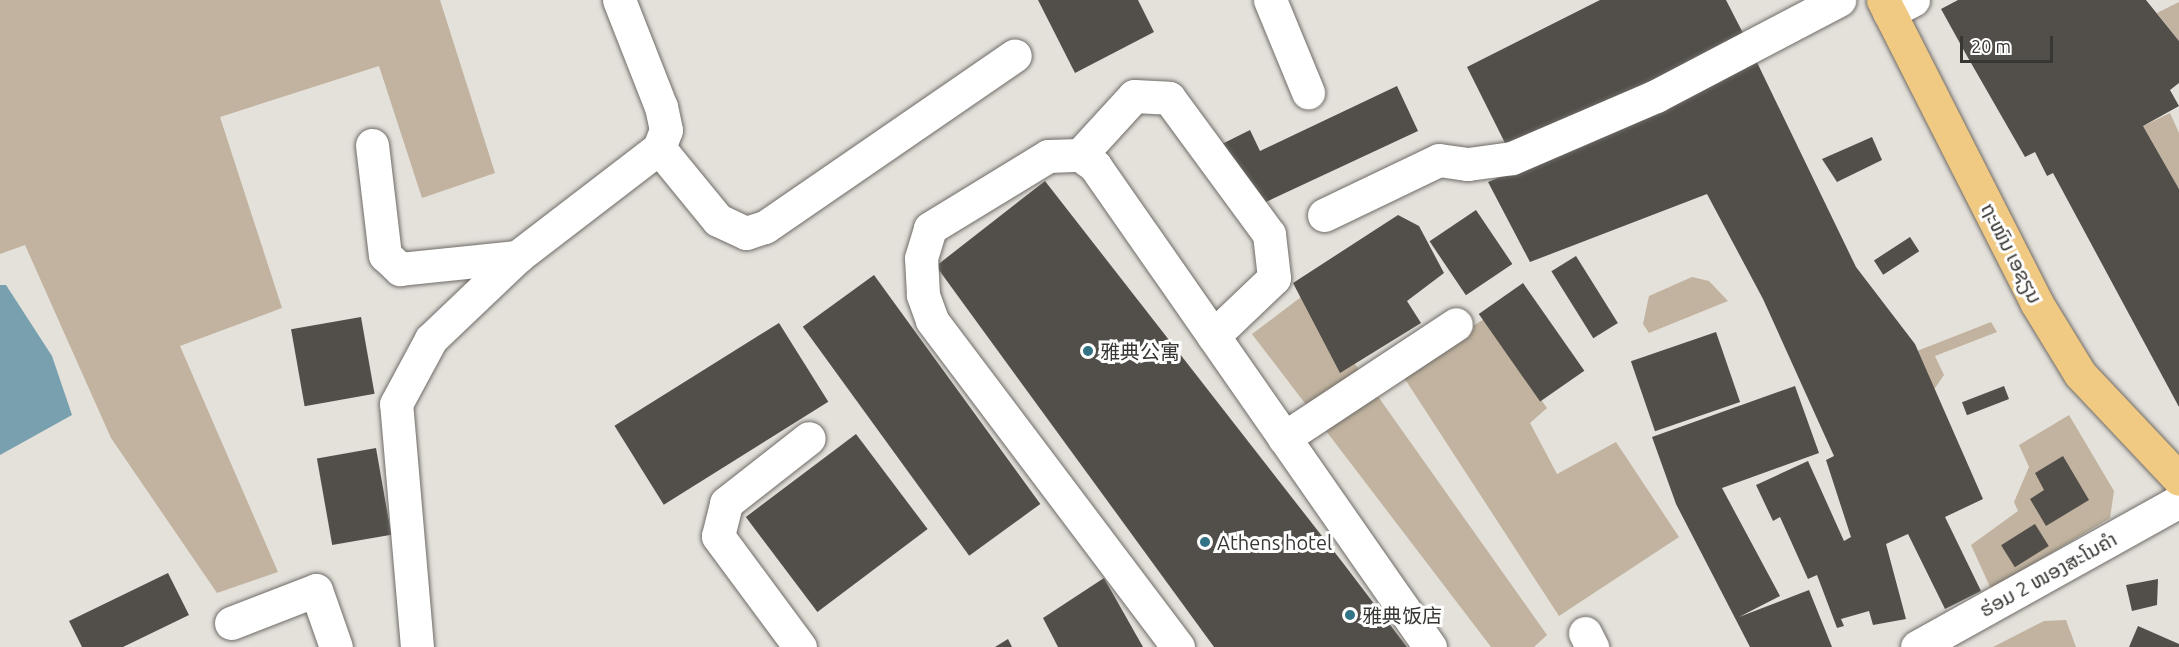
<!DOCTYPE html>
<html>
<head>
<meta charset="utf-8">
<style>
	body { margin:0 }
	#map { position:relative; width:2179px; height:647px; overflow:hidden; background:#e4e1db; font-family:Ubuntu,"Noto Sans SC","Noto Sans Lao",sans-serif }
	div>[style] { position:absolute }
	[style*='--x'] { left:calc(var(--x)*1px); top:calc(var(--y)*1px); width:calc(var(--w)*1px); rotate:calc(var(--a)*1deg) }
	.green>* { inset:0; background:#c1b39f }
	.water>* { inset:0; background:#78a0ae }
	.building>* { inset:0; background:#524f4a; transform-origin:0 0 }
	.roads { filter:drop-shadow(0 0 2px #6f6b67) drop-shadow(0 0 2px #6f6b67) }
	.minor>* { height:33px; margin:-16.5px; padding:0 16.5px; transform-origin:16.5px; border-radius:16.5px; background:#fff }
	.major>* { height:33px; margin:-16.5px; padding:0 16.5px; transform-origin:16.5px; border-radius:16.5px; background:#f0c983 }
	.dots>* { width:16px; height:16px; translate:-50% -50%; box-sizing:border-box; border:3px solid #fff; border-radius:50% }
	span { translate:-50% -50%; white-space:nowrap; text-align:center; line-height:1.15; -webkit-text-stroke:6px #fff; paint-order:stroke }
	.street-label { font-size:20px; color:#383734 }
	.poi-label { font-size:20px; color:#383734 }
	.left { translate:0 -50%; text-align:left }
	.scale { position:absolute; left:1960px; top:36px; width:93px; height:27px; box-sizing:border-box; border:3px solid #383734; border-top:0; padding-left:8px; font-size:18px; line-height:21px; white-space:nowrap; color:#383734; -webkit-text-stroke:4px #fff; paint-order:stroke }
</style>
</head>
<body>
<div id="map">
	<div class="green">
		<i style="clip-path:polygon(0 0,440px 0,495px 173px,422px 198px,379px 66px,220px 117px,282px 308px,180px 346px,278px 572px,217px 593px,111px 438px,25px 245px,0 254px)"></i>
		<i style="clip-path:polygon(2179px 2px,2179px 41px,2157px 13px)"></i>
		<i style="clip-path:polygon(2170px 113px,2179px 133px,2179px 189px,2143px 126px)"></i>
		<i style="clip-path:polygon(1692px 277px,1709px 281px,1728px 301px,1649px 333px,1643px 324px,1649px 296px)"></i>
		<i style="clip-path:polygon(1301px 297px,1355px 364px,1547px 635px,1534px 647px,1491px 647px,1252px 334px)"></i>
		<i style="clip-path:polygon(1484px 319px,1547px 408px,1530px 423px,1557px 474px,1616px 442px,1679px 537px,1559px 616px,1401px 373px)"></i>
		<i style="clip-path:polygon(1991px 322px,1997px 332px,1935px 356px,1944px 375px,1933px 391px,1917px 351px)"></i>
		<i style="clip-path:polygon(2069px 415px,2114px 491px,2110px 518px,1991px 589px,1971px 545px,2018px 511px,2014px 502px,2029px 467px,2019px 445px)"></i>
		<i style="clip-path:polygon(2066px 620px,2076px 647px,1993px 647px,2044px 621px)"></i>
	</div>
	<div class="water">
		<i style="clip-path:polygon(0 285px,6px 285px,52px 356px,72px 415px,0 455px)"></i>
	</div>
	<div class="building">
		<i style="clip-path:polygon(1038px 0,1138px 0,1154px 32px,1075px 73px)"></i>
		<i style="clip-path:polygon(1600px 0,1726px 0,1744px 35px,1510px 153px,1467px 67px)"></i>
		<i style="clip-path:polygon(1958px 0,2146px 0,2179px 41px,2179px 83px,2170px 90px,2179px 106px,2143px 126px,2179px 189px,2179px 407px,2053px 173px,2047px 176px,2035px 152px,2025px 157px,1967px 56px,1941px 9px)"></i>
		<i style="clip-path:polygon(1752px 52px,1856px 267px,1915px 344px,1983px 499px,1945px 517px,1981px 591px,1945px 609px,1908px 534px,1886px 544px,1906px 619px,1873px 625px,1869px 611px,1841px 619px,1844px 626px,1837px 628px,1817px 575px,1808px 579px,1780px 517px,1773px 521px,1756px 485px,1808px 461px,1844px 541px,1851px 537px,1826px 460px,1834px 456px,1763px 299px,1707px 194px,1530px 262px,1488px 182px,1674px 105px)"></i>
		<i style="clip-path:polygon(1397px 86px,1418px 131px,1253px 208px,1222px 144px,1250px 130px,1260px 151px)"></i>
		<i style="clip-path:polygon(1872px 137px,1882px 160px,1837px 182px,1822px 159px)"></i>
		<i style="clip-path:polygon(1045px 181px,1343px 563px,1407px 647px,1214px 647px,936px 266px)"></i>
		<i style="left:1476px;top:210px;width:65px;height:56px;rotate:56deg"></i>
		<i style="clip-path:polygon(1398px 215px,1419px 226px,1444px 273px,1407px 301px,1421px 323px,1340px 373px,1293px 283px)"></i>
		<i style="left:1910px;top:237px;width:17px;height:43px;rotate:57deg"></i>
		<i style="left:1576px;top:256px;width:79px;height:29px;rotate:58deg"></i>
		<i style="left:874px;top:275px;width:283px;height:88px;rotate:54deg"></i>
		<i style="left:1523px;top:283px;width:107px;height:54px;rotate:55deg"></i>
		<i style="left:361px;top:317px;width:78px;height:71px;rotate:80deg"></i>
		<i style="left:779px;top:323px;width:93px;height:194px;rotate:58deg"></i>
		<i style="left:1716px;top:332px;width:74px;height:90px;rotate:71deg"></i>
		<i style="clip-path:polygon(1795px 386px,1819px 453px,1722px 488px,1780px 596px,1739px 617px,1809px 590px,1832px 647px,1750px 647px,1676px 504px,1652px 437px)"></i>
		<i style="left:2004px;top:386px;width:14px;height:45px;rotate:69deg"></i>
		<i style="left:856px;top:434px;width:119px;height:138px;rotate:53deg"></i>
		<i style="left:376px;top:448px;width:88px;height:60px;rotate:80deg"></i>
		<i style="clip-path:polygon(2063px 456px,2089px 500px,2046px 526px,2030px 499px,2044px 490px,2035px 473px)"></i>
		<i style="left:2035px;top:524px;width:26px;height:40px;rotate:58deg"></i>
		<i style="clip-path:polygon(168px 573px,189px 615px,123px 647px,82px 647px,69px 621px)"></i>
		<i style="clip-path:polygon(1104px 578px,1143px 647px,1058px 647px,1043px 618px)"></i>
		<i style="clip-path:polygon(2158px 579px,2157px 605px,2132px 611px,2126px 585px)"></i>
		<i style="clip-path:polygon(2138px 626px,2179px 644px,2179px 647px,2129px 647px)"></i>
		<i style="clip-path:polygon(1008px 639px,1012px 647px,995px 647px)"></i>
	</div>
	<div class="roads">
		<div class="minor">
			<i style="--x:1270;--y:0;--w:100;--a:67.6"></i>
			<i style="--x:1889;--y:12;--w:27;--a:-27"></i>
			<i style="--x:372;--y:145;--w:111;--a:83.3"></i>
			<i style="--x:385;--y:255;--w:21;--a:43"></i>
			<i style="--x:400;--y:269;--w:118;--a:-5.9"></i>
			<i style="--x:659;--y:148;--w:93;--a:50.7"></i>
			<i style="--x:718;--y:220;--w:31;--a:25"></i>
			<i style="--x:746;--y:233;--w:20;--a:-18"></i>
			<i style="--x:765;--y:227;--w:303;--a:-34.5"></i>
			<i style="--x:1080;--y:155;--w:80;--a:-47.5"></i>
			<i style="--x:1134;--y:96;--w:35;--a:3"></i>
			<i style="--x:1169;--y:98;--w:169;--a:53.7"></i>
			<i style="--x:1269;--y:234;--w:44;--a:83.5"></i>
			<i style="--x:1274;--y:278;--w:84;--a:136.4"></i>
			<i style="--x:1324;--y:215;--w:127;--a:-25.6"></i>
			<i style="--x:1439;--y:160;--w:29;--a:8"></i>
			<i style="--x:1468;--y:164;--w:44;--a:-7.8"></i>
			<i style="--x:1512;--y:158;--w:157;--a:-23.3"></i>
			<i style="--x:1656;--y:96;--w:207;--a:-27.7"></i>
			<i style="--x:1284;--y:438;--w:206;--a:-33.5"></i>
			<i style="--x:231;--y:623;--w:91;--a:-21.2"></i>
			<i style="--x:316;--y:590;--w:60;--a:70.7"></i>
			<i style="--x:1585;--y:633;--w:16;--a:63"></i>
			<i style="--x:417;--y:647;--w:244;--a:-94.9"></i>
			<i style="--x:396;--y:404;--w:74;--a:-61.7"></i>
			<i style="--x:431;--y:339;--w:119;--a:-43.6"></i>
			<i style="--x:517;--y:257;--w:179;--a:-37.5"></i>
			<i style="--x:659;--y:148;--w:19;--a:-69"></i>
			<i style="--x:666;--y:130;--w:24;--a:-102"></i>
			<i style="--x:661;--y:107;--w:115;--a:-111.4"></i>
			<i style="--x:800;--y:647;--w:138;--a:-126.5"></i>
			<i style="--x:718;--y:536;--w:34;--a:-76"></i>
			<i style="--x:726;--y:503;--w:105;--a:-38.1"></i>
			<i style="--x:1178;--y:647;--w:409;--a:-127"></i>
			<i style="--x:932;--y:320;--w:27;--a:-110"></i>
			<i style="--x:923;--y:295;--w:37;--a:-93"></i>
			<i style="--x:921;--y:258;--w:31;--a:-73"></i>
			<i style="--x:930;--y:228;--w:138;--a:-31.4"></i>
			<i style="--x:1048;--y:156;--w:32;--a:-2"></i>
			<i style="--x:1080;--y:155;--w:19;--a:36"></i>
			<i style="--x:1095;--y:166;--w:586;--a:55.14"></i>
			<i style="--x:1917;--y:647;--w:300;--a:-29.1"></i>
		</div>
		<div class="major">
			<i style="--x:1883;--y:0;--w:339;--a:63.1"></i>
			<i style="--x:2036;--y:302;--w:84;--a:58.6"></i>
			<i style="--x:2080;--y:374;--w:144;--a:46.7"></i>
		</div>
	</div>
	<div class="dots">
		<i style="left:1088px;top:351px;background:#327386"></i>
		<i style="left:1205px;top:542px;background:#327386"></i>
		<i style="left:1350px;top:615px;background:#327386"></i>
	</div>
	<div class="street-label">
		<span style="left:2012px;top:253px;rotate:63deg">ຖະໜົນ ເອຊຽນ</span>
		<span style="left:2048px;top:574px;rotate:-29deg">ຮ່ອມ 2 ໜອງສະໂນຄໍາ</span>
	</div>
	<div class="poi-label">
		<span class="left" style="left:1100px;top:351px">雅典公寓</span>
		<span class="left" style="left:1217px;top:542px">Athens hotel</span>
		<span class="left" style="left:1362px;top:615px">雅典饭店</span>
	</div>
	<div class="scale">20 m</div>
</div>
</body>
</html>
